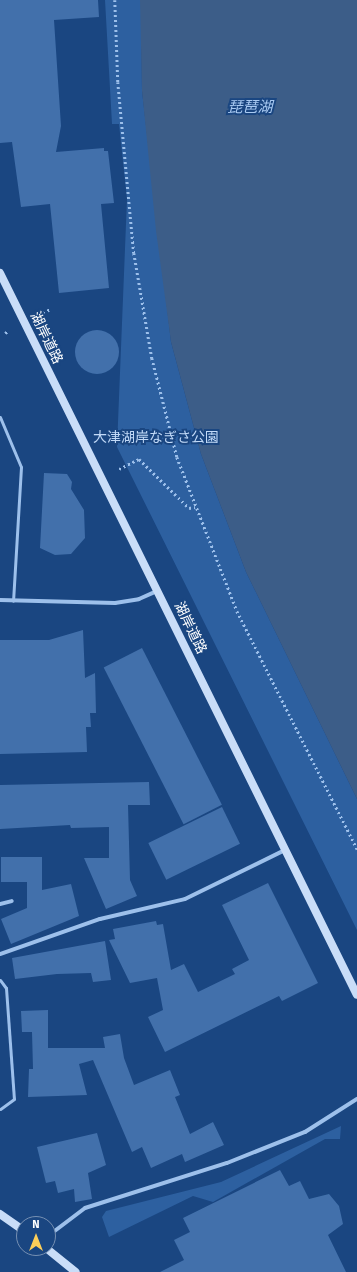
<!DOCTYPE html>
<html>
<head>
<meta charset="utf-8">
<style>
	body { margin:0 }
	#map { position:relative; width:357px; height:1272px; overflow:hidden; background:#1a4681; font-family:"Fira Sans","Noto Sans JP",sans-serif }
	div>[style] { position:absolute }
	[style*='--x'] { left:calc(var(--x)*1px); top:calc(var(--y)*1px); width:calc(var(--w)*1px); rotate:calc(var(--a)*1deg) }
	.green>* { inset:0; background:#2d60a0 }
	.water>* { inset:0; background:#3c5d88 }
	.building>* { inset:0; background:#4270ab; transform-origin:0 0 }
	.round { border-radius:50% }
	.path>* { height:2.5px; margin-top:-1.25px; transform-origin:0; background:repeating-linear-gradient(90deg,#9dc0eb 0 2px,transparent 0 5px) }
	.lane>* { height:3px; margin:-1.5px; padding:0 1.5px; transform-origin:1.5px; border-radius:1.5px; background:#9dc0eb }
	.street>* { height:4px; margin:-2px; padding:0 2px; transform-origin:2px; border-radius:2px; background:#9dc0eb }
	.secondary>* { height:8px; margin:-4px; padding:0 4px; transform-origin:4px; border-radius:4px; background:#c9ddf8 }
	span { translate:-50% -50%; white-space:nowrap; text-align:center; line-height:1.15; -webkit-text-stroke:4px #1a4681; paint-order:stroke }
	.street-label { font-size:14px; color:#fff }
	.park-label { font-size:14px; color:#c2daf8 }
	.water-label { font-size:15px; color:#a9caf2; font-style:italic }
	.north { position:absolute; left:16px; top:1216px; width:40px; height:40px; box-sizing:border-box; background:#1a4681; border:1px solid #7690b3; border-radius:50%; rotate:0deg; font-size:11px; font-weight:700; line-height:16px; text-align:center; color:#fff }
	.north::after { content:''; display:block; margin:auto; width:14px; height:18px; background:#fdcf59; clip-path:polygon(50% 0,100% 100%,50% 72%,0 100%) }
</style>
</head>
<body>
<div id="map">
	<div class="green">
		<i style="clip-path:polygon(105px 0,141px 0,142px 91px,171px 342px,201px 454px,246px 572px,357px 799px,357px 930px,117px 447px,127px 199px,119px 124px,112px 124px)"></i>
		<i style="clip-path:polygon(341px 1126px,340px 1139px,325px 1139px,213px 1202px,193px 1196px,109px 1237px,102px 1217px,106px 1211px,221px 1182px)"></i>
	</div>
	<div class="water">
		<i style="clip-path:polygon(140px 0,357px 0,357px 799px,246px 572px,201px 454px,171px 342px,156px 231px,142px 91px)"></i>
	</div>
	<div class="building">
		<i style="clip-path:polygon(0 0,98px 0,99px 17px,54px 20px,61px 126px,56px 152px,104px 148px,104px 151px,108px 151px,114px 203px,101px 204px,109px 288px,59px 293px,50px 204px,21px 207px,12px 142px,0 143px)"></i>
		<i class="round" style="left:75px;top:330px;width:44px;height:44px"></i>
		<i style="clip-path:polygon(44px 473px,67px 474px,72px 482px,71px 489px,84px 510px,85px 538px,71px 554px,55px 555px,40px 548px)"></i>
		<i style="clip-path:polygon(83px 630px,85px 678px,95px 673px,96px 713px,90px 713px,91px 727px,86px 727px,87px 752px,0 754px,0 640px,49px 640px)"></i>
		<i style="left:142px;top:648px;width:176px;height:43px;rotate:63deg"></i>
		<i style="clip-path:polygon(149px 782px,150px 805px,128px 805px,130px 880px,137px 896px,106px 909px,84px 858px,109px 858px,109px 827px,71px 828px,70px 825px,0 829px,0 785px)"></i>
		<i style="left:222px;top:807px;width:41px;height:82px;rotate:64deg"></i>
		<i style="clip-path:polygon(1px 857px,42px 857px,42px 890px,71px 884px,79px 916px,11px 944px,1px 919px,27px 908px,27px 882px,1px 882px)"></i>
		<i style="clip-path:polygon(268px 883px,318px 983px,282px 1001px,279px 996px,165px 1052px,148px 1017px,163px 1010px,157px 978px,130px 983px,109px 940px,115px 939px,113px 929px,156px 921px,157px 925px,163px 924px,171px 970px,184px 964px,198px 992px,235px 974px,232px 969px,249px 960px,222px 905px)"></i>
		<i style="clip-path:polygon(105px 941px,111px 980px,93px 982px,91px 973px,57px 974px,15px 979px,12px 958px)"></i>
		<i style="clip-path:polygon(48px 1010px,48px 1048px,105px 1048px,103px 1037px,120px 1034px,124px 1058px,134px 1085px,170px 1070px,180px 1095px,175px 1097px,190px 1134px,213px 1122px,224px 1145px,185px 1162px,182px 1154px,151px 1168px,142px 1147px,132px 1152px,93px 1060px,79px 1064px,87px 1095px,28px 1097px,29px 1069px,33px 1069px,32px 1032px,22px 1032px,21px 1011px)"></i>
		<i style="clip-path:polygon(97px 1133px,106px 1165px,88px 1173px,92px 1199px,75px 1202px,74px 1189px,58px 1193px,55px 1181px,46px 1183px,37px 1147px)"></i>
		<i style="clip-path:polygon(280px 1170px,289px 1186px,300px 1181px,309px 1199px,329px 1194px,339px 1206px,343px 1224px,328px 1235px,346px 1272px,160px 1272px,184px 1260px,174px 1240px,190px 1232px,183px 1218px)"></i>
	</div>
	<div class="path">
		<i style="--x:115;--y:0;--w:82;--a:87.9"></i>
		<i style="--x:118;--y:82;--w:172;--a:84.7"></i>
		<i style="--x:134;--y:253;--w:107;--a:80.3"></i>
		<i style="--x:152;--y:358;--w:102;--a:75.8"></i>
		<i style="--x:177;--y:457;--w:165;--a:68.7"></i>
		<i style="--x:237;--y:611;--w:267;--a:63.2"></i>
		<i style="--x:43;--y:313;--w:8;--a:-30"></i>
		<i style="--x:5;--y:333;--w:4;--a:-34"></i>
		<i style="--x:119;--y:469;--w:22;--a:-27"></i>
		<i style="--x:139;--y:459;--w:70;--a:44.4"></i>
		<i style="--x:189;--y:508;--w:6;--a:-9"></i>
	</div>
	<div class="lane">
		<i style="--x:0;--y:417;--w:54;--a:67.2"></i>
		<i style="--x:21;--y:467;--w:134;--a:93.4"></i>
		<i style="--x:0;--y:980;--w:10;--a:53"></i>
		<i style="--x:6;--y:988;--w:111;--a:85.9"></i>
		<i style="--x:14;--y:1099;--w:17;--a:144"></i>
	</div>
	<div class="street">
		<i style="--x:0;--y:600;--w:115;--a:1.5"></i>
		<i style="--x:115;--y:603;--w:24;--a:-9"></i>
		<i style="--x:139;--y:599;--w:20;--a:-24"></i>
		<i style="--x:0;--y:904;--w:12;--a:-14"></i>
		<i style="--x:0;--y:954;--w:106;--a:-19.3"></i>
		<i style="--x:100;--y:919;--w:87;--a:-13.2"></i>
		<i style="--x:185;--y:899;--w:111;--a:-26.1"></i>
		<i style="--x:48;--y:1236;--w:46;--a:-37.1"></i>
		<i style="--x:85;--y:1208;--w:149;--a:-17.6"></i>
		<i style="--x:227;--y:1163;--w:84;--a:-21.7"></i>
		<i style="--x:305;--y:1132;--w:62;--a:-32.4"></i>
	</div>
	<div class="secondary">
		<i style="--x:0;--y:273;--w:805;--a:63.69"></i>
		<i style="--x:0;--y:1214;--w:29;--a:35"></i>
		<i style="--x:46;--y:1248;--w:38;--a:39"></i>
	</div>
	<div class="street-label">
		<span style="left:46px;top:338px;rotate:64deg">湖岸道路</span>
		<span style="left:190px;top:628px;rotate:64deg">湖岸道路</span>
	</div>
	<div class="park-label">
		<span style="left:156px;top:438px">大津湖岸なぎさ公園</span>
	</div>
	<div class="water-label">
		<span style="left:250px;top:108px">琵琶湖</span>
	</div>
	<div class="north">N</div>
</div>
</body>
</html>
